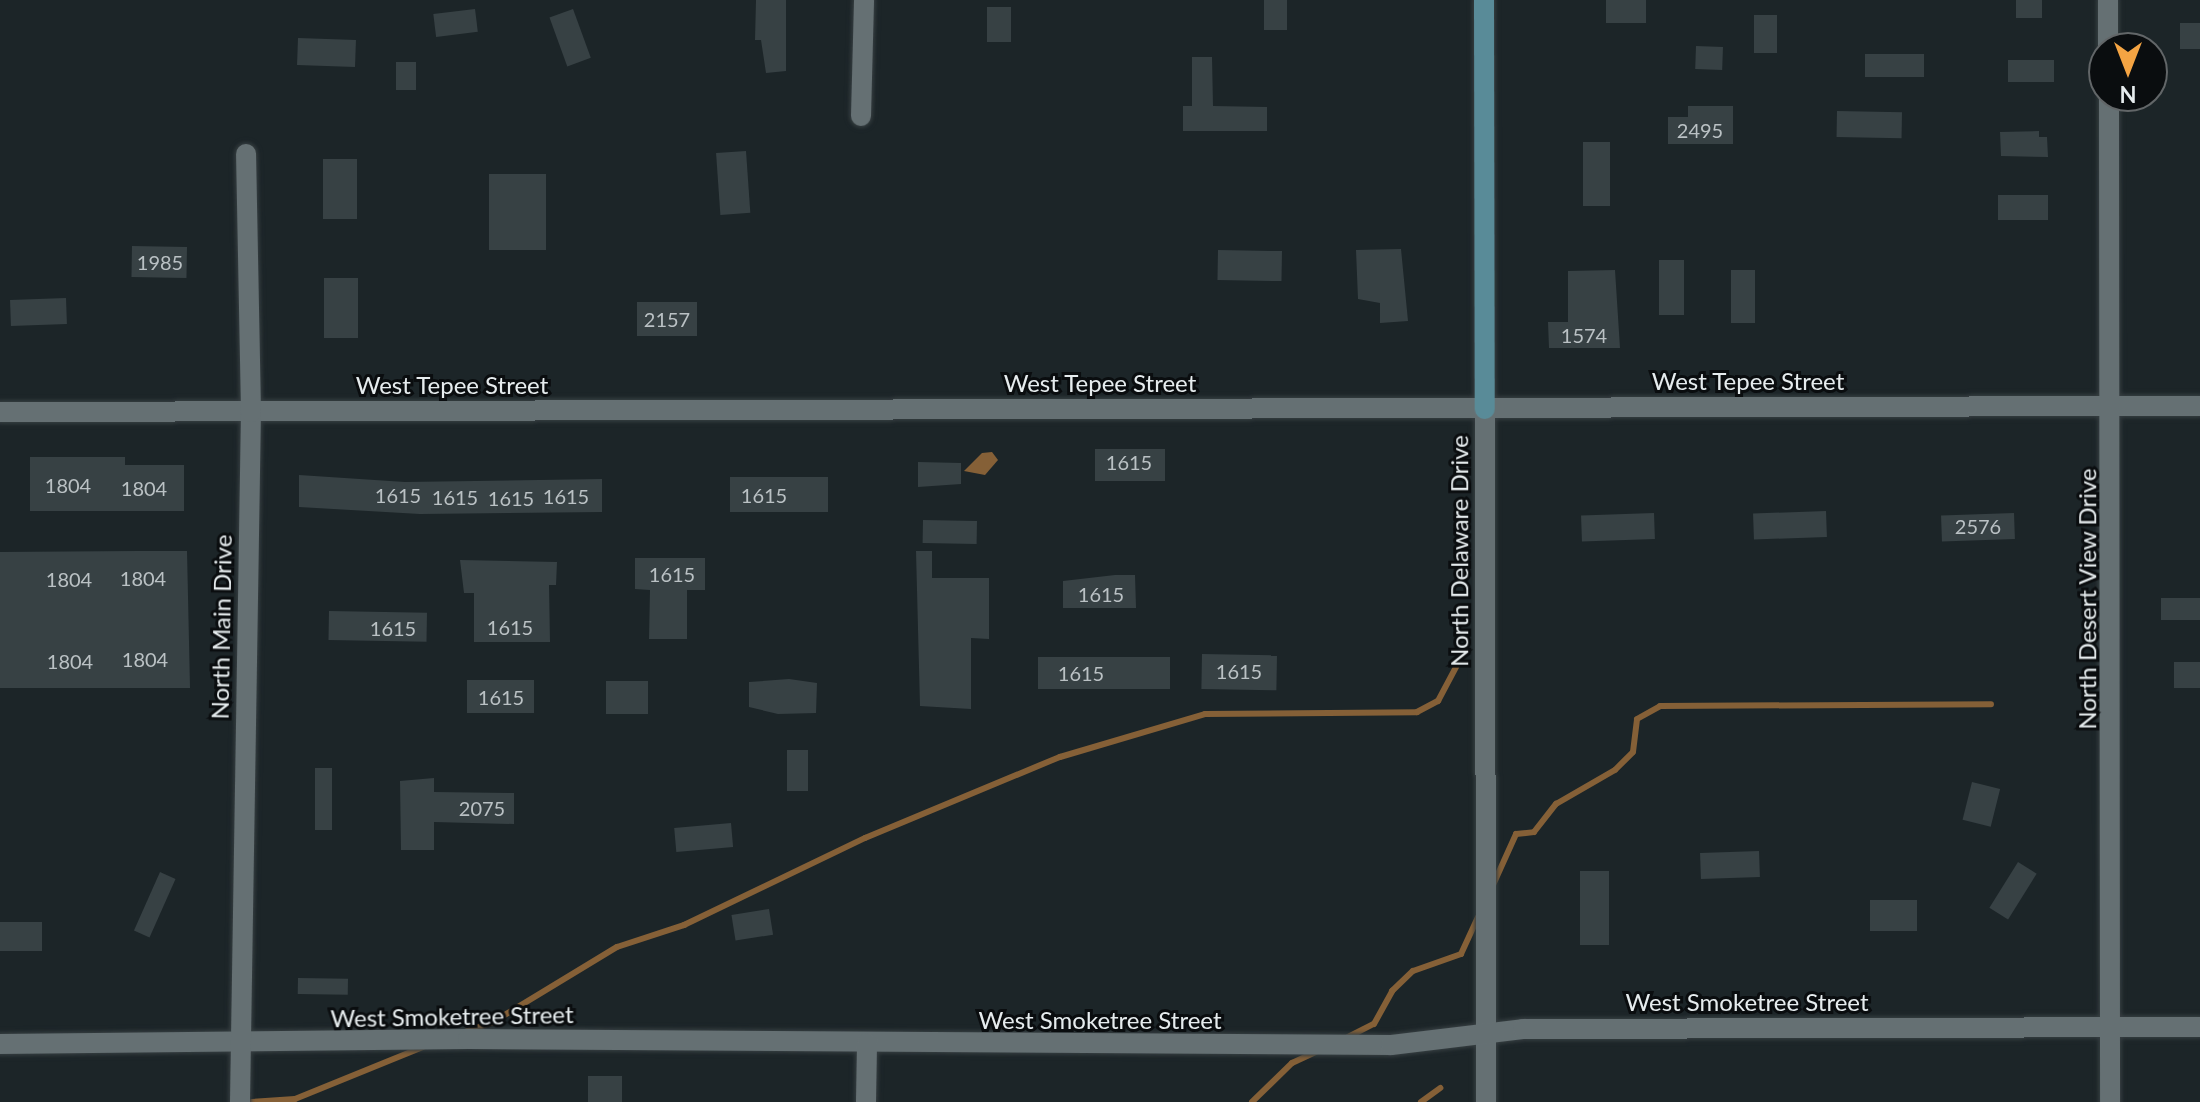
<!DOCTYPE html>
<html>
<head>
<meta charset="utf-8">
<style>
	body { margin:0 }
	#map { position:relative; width:2200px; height:1102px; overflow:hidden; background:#1c2528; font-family:Lato,sans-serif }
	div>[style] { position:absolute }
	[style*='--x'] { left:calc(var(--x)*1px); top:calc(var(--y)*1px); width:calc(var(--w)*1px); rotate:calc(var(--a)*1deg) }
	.water>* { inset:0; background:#856037 }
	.stream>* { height:6px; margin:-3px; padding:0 3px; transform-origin:3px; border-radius:3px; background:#856037 }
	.building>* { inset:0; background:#374144; transform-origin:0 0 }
	.roads { filter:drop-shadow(0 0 2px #373f42) drop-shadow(0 0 2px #373f42) }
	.street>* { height:20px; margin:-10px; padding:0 10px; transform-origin:10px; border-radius:10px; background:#657073 }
	.secondary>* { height:20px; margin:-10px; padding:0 10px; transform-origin:10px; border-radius:10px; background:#598b98 }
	span { translate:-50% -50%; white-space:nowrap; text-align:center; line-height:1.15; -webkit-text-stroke:6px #0a0d0f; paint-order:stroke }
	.number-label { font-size:20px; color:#bac1c4 }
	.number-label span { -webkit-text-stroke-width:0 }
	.street-label { font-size:24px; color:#e6ecee }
	.north { position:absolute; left:2088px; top:32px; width:80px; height:80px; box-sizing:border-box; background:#0a0d0f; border:2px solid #626668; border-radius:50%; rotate:180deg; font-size:22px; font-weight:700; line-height:32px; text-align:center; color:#e6ecee }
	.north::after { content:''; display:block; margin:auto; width:28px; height:36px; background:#f4a443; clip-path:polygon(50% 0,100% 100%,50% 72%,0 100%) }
</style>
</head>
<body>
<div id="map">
	<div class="water">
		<i style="clip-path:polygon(992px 452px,998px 460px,985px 475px,964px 471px,982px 453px)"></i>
	</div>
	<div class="stream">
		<i style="--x:1493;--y:885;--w:56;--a:-65.7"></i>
		<i style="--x:1516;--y:834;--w:18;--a:-6"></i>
		<i style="--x:1534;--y:832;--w:36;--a:-52"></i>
		<i style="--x:1556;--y:804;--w:68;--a:-30"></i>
		<i style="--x:1615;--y:770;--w:25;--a:-45"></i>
		<i style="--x:1633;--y:752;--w:33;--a:-83"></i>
		<i style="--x:1637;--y:719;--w:26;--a:-29"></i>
		<i style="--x:1660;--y:706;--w:331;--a:-0.3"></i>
		<i style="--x:467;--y:1031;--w:28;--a:-19"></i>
		<i style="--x:493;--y:1022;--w:145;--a:-31.2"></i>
		<i style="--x:617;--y:947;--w:71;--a:-18.2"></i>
		<i style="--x:684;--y:925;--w:201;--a:-25.7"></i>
		<i style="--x:865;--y:838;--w:211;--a:-22.6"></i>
		<i style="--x:1060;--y:757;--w:151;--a:-16.5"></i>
		<i style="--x:1205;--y:714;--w:212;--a:-0.5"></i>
		<i style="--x:1417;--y:712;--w:24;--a:-28"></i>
		<i style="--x:1438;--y:701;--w:53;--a:-62"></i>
		<i style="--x:1346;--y:1038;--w:31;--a:-27"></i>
		<i style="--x:1374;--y:1024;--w:38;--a:-61"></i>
		<i style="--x:1392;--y:991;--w:29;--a:-44"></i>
		<i style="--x:1413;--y:971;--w:51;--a:-19.5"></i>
		<i style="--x:1461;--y:954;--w:41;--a:-65.3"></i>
		<i style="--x:252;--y:1102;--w:43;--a:-4"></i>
		<i style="--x:295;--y:1099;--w:138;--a:-22.1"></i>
		<i style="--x:1252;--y:1102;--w:56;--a:-44.3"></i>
		<i style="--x:1292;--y:1063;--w:29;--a:-25"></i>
		<i style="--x:1421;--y:1102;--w:24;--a:-36"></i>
	</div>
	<div class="building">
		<i style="clip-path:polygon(756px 0,786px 0,786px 71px,766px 73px,761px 40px,755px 40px)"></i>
		<i style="left:1264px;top:0;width:23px;height:30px"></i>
		<i style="left:1606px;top:0;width:40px;height:23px"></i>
		<i style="left:2016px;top:0;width:26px;height:18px"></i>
		<i style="left:987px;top:7px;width:24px;height:35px"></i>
		<i style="left:475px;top:9px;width:23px;height:42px;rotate:83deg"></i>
		<i style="left:573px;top:9px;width:52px;height:25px;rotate:70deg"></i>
		<i style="left:1754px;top:15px;width:23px;height:38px"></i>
		<i style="left:2180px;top:23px;width:20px;height:26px"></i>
		<i style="left:298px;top:38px;width:58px;height:27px;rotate:2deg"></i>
		<i style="left:1696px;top:46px;width:27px;height:23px;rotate:2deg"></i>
		<i style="left:1924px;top:54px;width:23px;height:59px;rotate:90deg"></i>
		<i style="clip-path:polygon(1192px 57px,1212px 57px,1213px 106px,1267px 107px,1267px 131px,1183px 131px,1183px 106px,1192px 106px)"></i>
		<i style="left:2008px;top:60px;width:46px;height:22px"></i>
		<i style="left:396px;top:62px;width:20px;height:28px"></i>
		<i style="clip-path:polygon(1688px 106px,1733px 106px,1733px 144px,1668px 144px,1668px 117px,1688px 117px)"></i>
		<i style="left:1837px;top:111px;width:65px;height:26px;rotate:1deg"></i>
		<i style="clip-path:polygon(2039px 131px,2039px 137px,2047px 137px,2048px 157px,2001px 156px,2000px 132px)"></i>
		<i style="left:1583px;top:142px;width:27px;height:64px"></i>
		<i style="left:746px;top:151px;width:62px;height:30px;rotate:86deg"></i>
		<i style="left:323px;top:159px;width:34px;height:60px"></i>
		<i style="left:489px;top:174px;width:57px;height:76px"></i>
		<i style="left:1998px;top:195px;width:50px;height:25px"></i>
		<i style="left:132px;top:246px;width:55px;height:31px;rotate:1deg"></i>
		<i style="clip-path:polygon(1401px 249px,1408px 321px,1380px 323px,1380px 303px,1358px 299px,1356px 250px)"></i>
		<i style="left:1218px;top:250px;width:64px;height:30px;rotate:1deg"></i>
		<i style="left:1659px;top:260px;width:25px;height:55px"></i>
		<i style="clip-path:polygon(1615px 270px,1620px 348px,1549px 348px,1548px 322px,1568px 322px,1568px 271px)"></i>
		<i style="left:1731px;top:270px;width:24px;height:53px"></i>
		<i style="left:324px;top:278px;width:34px;height:60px"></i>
		<i style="left:66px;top:298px;width:26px;height:56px;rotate:88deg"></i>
		<i style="left:637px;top:302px;width:60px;height:34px"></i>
		<i style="left:1095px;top:449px;width:70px;height:32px"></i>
		<i style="clip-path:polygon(30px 457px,125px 457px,125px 465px,184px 465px,184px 511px,30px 511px)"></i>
		<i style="clip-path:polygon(918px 462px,961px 463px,961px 484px,918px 487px)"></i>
		<i style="clip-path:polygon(299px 475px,405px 482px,602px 479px,602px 512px,420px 514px,299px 507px)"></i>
		<i style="left:828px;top:477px;width:35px;height:98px;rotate:90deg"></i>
		<i style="left:1826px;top:511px;width:26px;height:73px;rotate:88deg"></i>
		<i style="left:1654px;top:513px;width:26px;height:73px;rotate:88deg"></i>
		<i style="left:2014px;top:513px;width:26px;height:73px;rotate:88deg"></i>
		<i style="left:923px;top:520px;width:54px;height:23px;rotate:1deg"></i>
		<i style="clip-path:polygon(136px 551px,187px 551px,190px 688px,0 688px,0 552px)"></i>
		<i style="clip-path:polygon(916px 551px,932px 551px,932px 578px,989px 578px,989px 639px,971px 638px,971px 709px,920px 706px)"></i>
		<i style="clip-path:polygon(635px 558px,705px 558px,705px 590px,687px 590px,687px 639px,649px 639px,650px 590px,635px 589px)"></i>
		<i style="clip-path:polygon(460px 560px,557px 562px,556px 585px,549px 585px,550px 642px,474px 642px,474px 593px,464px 593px)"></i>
		<i style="clip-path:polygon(1115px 575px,1135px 575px,1136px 608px,1063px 608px,1063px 581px)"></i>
		<i style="left:2161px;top:598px;width:39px;height:22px"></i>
		<i style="left:329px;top:611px;width:98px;height:29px;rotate:1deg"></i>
		<i style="left:1202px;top:654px;width:75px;height:35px;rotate:1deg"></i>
		<i style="left:1038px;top:657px;width:132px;height:32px"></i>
		<i style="left:2174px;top:662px;width:26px;height:26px"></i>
		<i style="clip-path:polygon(789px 679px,817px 683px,816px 713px,778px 714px,749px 707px,749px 682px)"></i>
		<i style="left:467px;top:680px;width:67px;height:33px"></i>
		<i style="left:606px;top:681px;width:42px;height:33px"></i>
		<i style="left:787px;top:750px;width:21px;height:41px"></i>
		<i style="left:315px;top:768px;width:17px;height:62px"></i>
		<i style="clip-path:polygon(434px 778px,434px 792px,514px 793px,514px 824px,434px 822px,434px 850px,401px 850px,400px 781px)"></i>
		<i style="left:1972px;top:782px;width:29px;height:39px;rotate:14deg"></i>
		<i style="left:731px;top:823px;width:24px;height:57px;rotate:85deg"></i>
		<i style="left:1759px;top:851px;width:26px;height:59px;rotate:88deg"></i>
		<i style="left:2018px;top:862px;width:22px;height:54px;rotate:32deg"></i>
		<i style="left:1580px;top:871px;width:29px;height:74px"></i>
		<i style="left:160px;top:872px;width:17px;height:64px;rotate:24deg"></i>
		<i style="left:1870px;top:900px;width:47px;height:31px"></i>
		<i style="left:769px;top:909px;width:26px;height:38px;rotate:81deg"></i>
		<i style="left:0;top:922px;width:42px;height:29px"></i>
		<i style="left:298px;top:978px;width:50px;height:16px;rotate:1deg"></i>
		<i style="left:588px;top:1076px;width:34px;height:26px"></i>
	</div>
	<div class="roads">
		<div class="street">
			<i style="--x:2108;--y:0;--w:48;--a:90"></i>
			<i style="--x:2109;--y:96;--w:1006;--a:89.94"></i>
			<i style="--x:861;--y:116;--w:116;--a:-88.5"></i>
			<i style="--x:1485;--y:409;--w:693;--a:89.92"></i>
			<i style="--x:0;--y:412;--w:2200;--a:-0.16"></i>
			<i style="--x:0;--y:1044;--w:468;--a:-0.6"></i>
			<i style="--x:468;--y:1039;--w:923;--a:0.37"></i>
			<i style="--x:1391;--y:1045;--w:133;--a:-6.9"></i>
			<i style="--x:1523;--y:1029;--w:677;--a:-0.17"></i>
			<i style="--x:240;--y:1102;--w:690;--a:-89.09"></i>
			<i style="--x:251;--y:412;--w:258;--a:-91.1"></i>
			<i style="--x:866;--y:1102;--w:59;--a:-89"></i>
		</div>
		<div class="secondary">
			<i style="--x:1484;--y:0;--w:409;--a:89.9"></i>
		</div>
	</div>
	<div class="number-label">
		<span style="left:1700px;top:130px">2495</span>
		<span style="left:160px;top:262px">1985</span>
		<span style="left:667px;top:319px">2157</span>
		<span style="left:1584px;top:335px">1574</span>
		<span style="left:1129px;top:462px">1615</span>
		<span style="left:68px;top:485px">1804</span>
		<span style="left:144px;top:488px">1804</span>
		<span style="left:398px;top:495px">1615</span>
		<span style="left:764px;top:495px">1615</span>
		<span style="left:566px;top:496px">1615</span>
		<span style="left:455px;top:497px">1615</span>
		<span style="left:511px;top:498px">1615</span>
		<span style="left:1978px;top:526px">2576</span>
		<span style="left:672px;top:574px">1615</span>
		<span style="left:143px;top:578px">1804</span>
		<span style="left:69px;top:579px">1804</span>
		<span style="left:1101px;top:594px">1615</span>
		<span style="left:510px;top:627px">1615</span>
		<span style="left:393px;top:628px">1615</span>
		<span style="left:145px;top:659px">1804</span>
		<span style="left:70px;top:661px">1804</span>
		<span style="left:1239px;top:671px">1615</span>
		<span style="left:1081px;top:673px">1615</span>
		<span style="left:501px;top:697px">1615</span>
		<span style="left:482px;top:808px">2075</span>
	</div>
	<div class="street-label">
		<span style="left:1748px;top:381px">West Tepee Street</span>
		<span style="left:1100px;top:383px">West Tepee Street</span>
		<span style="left:452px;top:385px">West Tepee Street</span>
		<span style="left:1459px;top:551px;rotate:-90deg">North Delaware Drive</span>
		<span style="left:2087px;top:599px;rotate:-90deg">North Desert View Drive</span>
		<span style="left:221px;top:627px;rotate:-89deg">North Main Drive</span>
		<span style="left:1747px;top:1002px">West Smoketree Street</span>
		<span style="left:452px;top:1016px;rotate:-1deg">West Smoketree Street</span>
		<span style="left:1100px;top:1020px">West Smoketree Street</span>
	</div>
	<div class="north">N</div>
</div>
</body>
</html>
